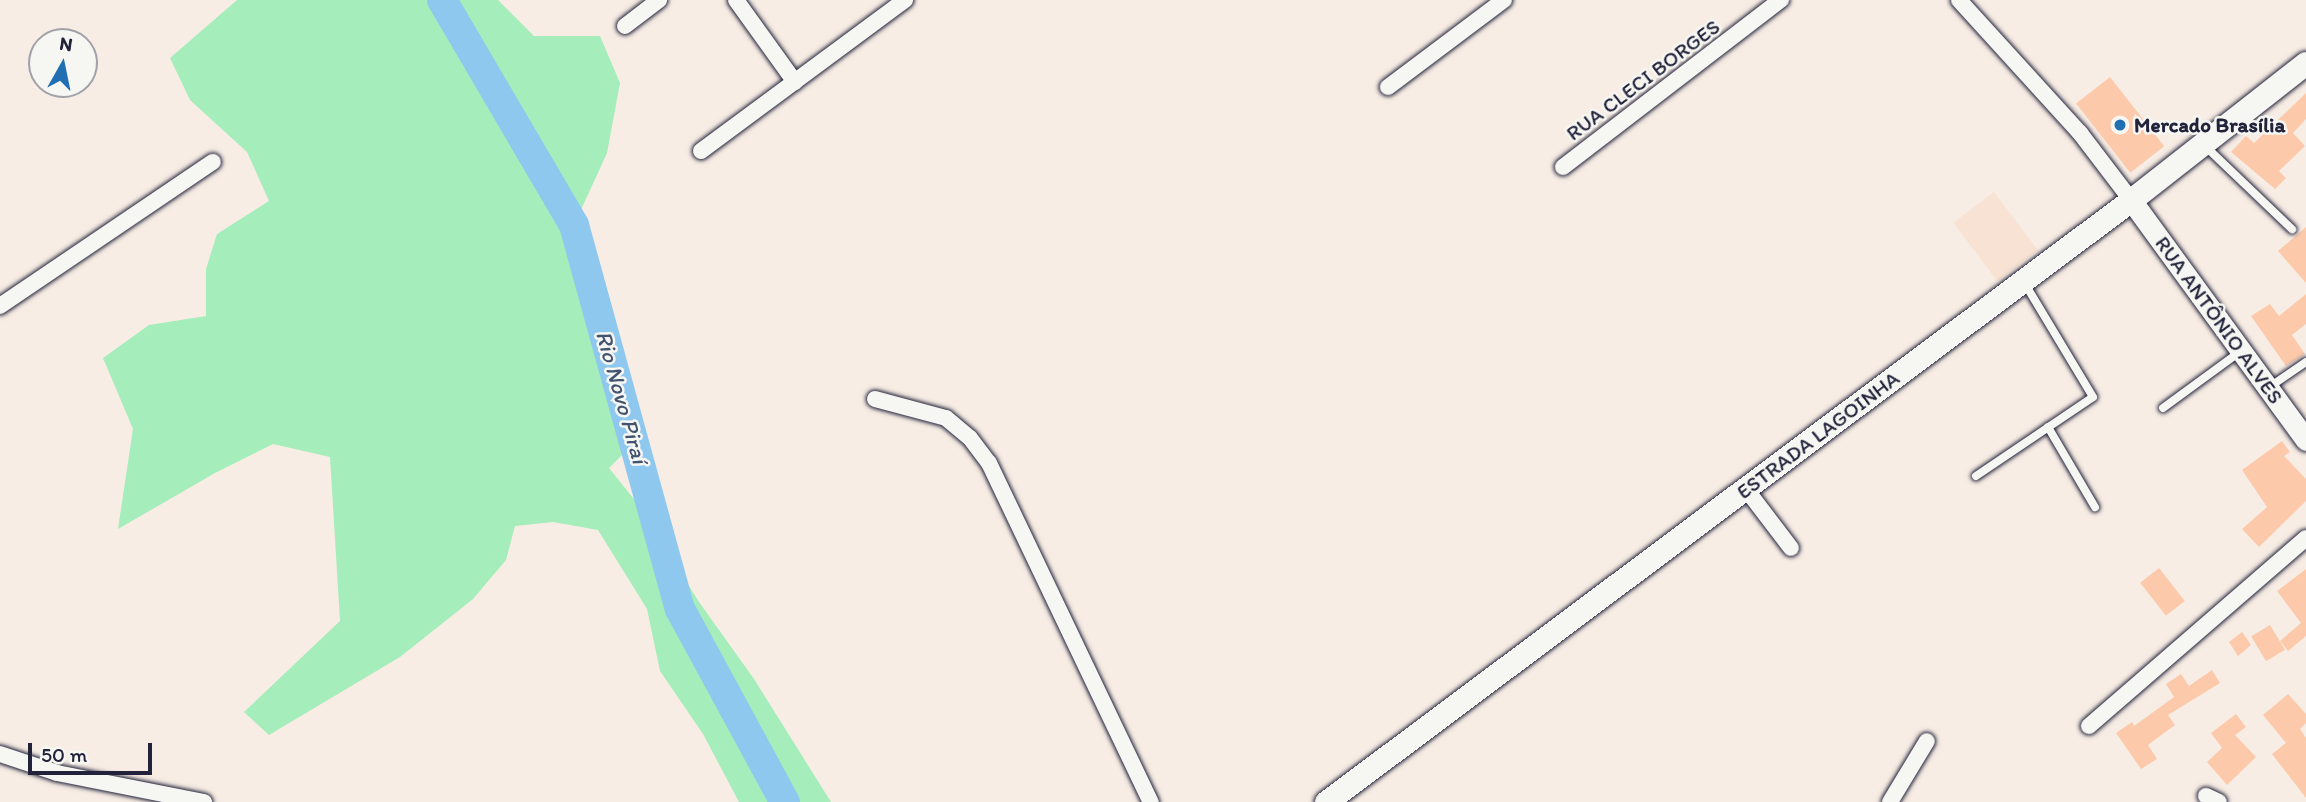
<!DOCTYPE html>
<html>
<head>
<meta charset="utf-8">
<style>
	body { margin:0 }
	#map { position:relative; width:2306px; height:802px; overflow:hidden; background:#f7ede4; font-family:Itim,sans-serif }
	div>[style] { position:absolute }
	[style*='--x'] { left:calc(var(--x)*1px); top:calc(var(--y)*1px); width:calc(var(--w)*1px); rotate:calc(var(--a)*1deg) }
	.built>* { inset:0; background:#f8e2d3; transform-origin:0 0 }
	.green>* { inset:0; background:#a5edba }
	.river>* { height:30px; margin:-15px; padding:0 15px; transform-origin:15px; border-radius:15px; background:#8fc8ee }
	.building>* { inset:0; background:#fccaab; transform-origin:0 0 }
	.roads { filter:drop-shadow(0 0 2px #22223b) drop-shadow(0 0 2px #22223b) }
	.service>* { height:8px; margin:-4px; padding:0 4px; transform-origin:4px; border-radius:4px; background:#f6f6f2 }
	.minor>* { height:16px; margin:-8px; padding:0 8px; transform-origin:8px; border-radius:8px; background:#f6f6f2 }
	.tertiary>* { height:21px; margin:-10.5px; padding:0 10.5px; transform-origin:10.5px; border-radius:10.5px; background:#f6f6f2 }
	.secondary>* { height:23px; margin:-11.5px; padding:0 11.5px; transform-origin:11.5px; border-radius:11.5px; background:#f6f6f2 }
	.dots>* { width:19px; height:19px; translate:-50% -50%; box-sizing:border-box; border:4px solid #f6f6f2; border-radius:50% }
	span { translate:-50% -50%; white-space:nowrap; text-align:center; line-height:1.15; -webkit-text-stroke:5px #f6f6f2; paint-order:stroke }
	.street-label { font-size:21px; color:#22223b }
	.poi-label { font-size:21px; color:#22223b; font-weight:700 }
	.left { translate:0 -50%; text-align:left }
	.water-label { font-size:23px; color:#435471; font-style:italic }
	.north { position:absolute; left:28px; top:28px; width:70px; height:70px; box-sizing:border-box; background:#f6f6f2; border:2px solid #a1a1a9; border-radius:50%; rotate:9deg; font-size:19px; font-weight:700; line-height:28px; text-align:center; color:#22223b }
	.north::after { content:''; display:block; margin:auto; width:24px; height:32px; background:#1f6fb2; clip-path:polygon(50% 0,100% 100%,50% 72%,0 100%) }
	.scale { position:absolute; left:28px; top:743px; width:124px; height:32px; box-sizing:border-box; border:4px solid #22223b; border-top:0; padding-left:9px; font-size:21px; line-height:24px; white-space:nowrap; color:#22223b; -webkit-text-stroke:5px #f6f6f2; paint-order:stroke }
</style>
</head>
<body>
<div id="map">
	<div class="built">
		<i style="left:1994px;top:192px;width:73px;height:51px;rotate:53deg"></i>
	</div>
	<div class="green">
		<i style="clip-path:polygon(237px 0,498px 0,534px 36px,600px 36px,620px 83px,607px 153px,574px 225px,634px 443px,609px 468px,637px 503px,699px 602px,754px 679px,831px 802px,739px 802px,703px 734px,660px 671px,647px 609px,598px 530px,553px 522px,515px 526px,506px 560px,473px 599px,400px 657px,269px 735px,244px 712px,340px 621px,330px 457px,273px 444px,215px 473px,118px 529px,133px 429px,103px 358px,149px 325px,206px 316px,206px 269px,217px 234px,269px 201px,247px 152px,190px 100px,170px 58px)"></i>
	</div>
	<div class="river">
		<i style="--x:442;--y:0;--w:261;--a:59.6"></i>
		<i style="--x:574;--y:225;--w:398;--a:74.6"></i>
		<i style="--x:680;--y:609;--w:220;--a:61.5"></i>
	</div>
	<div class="building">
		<i style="left:2110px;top:77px;width:88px;height:43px;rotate:52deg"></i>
		<i style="clip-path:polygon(2306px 93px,2306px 119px,2293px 133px,2305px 146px,2279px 171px,2286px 178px,2275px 189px,2231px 152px,2246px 136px,2254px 143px)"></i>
		<i style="clip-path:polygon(2306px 227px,2306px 283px,2278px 251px)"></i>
		<i style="clip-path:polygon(2306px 294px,2306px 324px,2292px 335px,2305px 354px,2286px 366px,2251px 316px,2270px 304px,2279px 316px)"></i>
		<i style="clip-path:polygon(2282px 441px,2290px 452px,2284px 456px,2306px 479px,2306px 501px,2259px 547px,2242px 529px,2267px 507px,2242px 470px)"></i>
		<i style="left:2159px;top:568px;width:42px;height:24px;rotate:52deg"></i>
		<i style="clip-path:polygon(2306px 569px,2306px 636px,2288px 651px,2280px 641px,2301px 623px,2277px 591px)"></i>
		<i style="left:2270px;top:625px;width:29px;height:22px;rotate:59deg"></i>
		<i style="clip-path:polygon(2242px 632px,2251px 645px,2238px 656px,2229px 642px)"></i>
		<i style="clip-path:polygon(2212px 670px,2220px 683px,2168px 715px,2175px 725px,2148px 745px,2157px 759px,2141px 769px,2116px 733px,2132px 722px,2134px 726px,2174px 697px,2166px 684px,2181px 674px,2189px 686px)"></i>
		<i style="clip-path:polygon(2288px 694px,2306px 714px,2306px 723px,2300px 729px,2306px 738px,2306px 798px,2272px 754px,2286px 743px,2263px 715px)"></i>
		<i style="clip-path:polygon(2236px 714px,2246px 727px,2235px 735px,2256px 757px,2227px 785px,2207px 762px,2222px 748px,2211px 733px)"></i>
	</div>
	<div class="roads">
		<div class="service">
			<i style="--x:2204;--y:145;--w:122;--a:43.7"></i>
			<i style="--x:2268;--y:388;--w:46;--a:-34.4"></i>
			<i style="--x:2163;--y:408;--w:97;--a:-36.2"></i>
			<i style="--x:2048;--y:427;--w:93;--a:59.6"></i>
			<i style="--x:1976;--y:476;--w:141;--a:-34"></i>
			<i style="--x:2093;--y:397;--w:132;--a:-121"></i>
		</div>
		<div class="minor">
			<i style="--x:736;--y:0;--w:101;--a:54.3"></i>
			<i style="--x:1959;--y:0;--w:180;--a:47.7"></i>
			<i style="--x:2080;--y:133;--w:84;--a:52.7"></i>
			<i style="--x:625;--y:26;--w:43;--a:-37.4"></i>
			<i style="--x:1388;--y:87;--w:145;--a:-36.9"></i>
			<i style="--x:701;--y:151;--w:254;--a:-36.5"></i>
			<i style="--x:1563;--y:167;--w:275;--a:-37.5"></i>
			<i style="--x:0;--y:306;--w:257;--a:-34.1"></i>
			<i style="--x:875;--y:399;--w:73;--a:15"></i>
			<i style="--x:946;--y:418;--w:31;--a:40"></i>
			<i style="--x:970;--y:438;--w:31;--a:53"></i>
			<i style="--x:989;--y:463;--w:376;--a:64.5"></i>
			<i style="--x:1746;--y:489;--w:74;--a:52.7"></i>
			<i style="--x:2089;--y:726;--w:287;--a:-40.9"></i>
			<i style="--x:0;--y:754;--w:60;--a:18.4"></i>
			<i style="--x:57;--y:773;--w:150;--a:11.2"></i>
			<i style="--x:2206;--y:796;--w:14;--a:25"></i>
			<i style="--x:1890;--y:802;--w:71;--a:-58.8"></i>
		</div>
		<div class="tertiary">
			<i style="--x:2131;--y:200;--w:297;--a:53.9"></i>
		</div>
		<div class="secondary">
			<i style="--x:1326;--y:802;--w:1005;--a:-36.79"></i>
			<i style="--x:2131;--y:200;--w:222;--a:-38.1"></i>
		</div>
	</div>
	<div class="dots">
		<i style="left:2120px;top:125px;background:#1f6fb2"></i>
	</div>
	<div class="street-label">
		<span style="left:1643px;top:80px;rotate:-37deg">RUA CLECI BORGES</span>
		<span style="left:2219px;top:320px;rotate:54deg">RUA ANTÔNIO ALVES</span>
		<span style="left:1818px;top:435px;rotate:-37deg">ESTRADA LAGOINHA</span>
	</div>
	<div class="poi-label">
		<span class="left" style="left:2134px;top:125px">Mercado Brasília</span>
	</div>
	<div class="water-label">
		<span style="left:622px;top:397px;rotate:74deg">Rio Novo Piraí</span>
	</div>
	<div class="north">N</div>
	<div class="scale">50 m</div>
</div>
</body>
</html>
